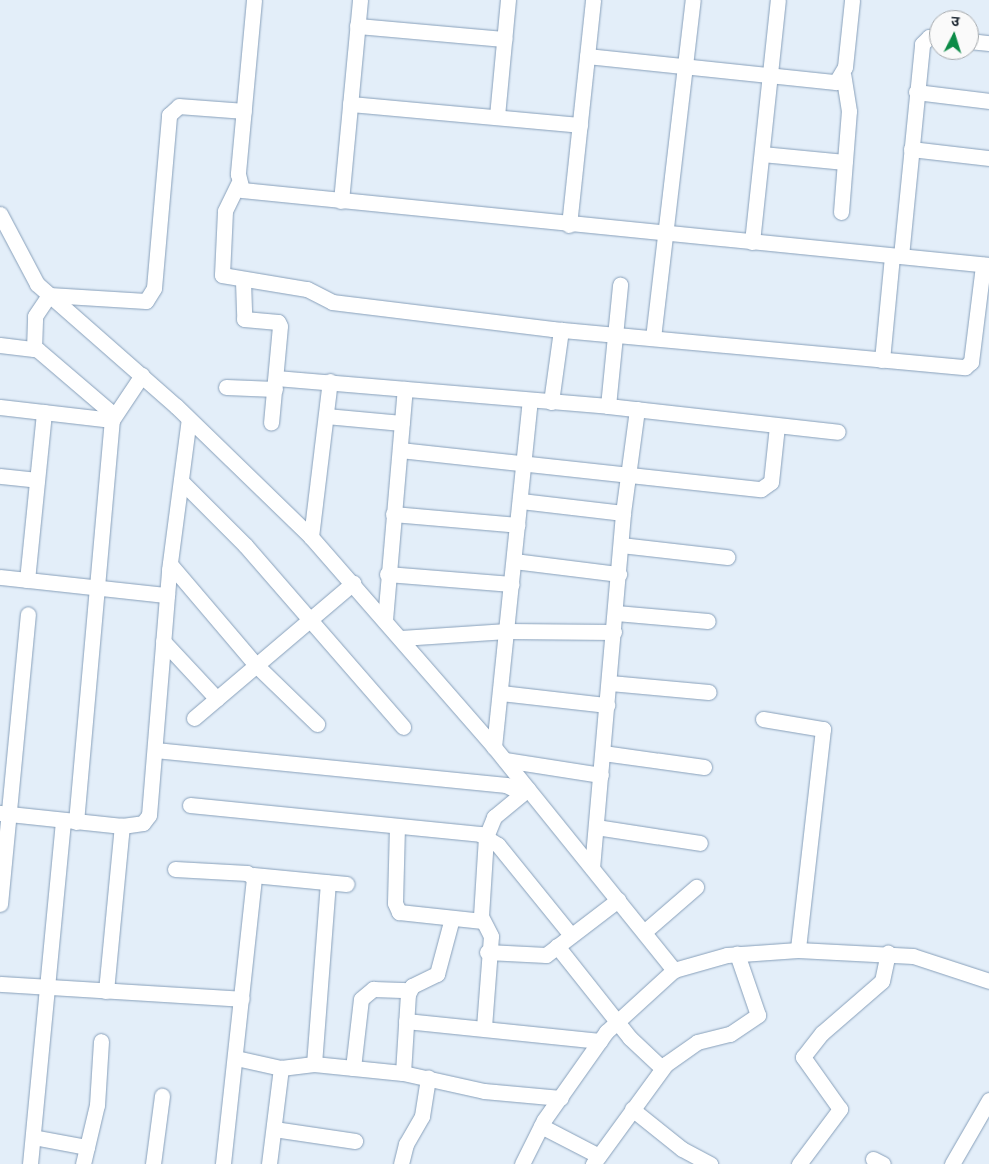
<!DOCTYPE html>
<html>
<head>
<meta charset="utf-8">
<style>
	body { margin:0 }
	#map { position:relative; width:989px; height:1164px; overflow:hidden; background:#e3eef9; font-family:Jost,"Noto Sans Devanagari",sans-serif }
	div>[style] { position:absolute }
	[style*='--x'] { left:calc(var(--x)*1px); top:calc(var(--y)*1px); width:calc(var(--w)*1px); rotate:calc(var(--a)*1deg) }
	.roads { filter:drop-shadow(0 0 1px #88a0ba) drop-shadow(0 0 1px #88a0ba) }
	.minor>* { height:15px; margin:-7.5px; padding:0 7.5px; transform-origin:7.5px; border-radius:7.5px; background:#fff }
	span { translate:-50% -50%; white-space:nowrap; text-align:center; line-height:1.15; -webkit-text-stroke:4px #fafafa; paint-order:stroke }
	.north { position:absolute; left:929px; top:10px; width:50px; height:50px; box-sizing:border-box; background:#fafafa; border:1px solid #a4a8ac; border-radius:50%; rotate:5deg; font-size:14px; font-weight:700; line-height:20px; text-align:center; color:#222c36 }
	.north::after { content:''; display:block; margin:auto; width:18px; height:22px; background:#0c8b47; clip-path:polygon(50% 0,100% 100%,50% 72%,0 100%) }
</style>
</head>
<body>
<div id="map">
	<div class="roads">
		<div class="minor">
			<i style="--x:254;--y:0;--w:175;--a:95.3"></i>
			<i style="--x:238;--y:174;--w:16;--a:76"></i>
			<i style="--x:242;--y:190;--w:751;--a:5.73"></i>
			<i style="--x:357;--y:26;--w:148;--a:5.1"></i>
			<i style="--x:969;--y:41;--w:20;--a:6"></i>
			<i style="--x:587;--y:56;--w:250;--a:6"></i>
			<i style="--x:836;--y:82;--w:17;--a:-59"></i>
			<i style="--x:845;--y:67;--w:67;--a:-84"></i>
			<i style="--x:916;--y:92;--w:74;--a:7"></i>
			<i style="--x:350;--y:104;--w:231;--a:5.2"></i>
			<i style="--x:497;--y:116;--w:117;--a:-84.6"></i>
			<i style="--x:911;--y:149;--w:79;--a:6.6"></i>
			<i style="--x:762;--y:154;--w:83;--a:5.5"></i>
			<i style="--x:238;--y:184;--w:30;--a:116"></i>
			<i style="--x:225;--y:211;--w:64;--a:92.7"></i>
			<i style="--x:222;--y:275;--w:86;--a:9.4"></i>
			<i style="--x:307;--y:289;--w:28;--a:27"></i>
			<i style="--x:332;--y:302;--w:222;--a:7"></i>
			<i style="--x:552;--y:329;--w:415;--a:5.3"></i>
			<i style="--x:965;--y:367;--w:8;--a:-40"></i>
			<i style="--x:971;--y:362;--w:98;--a:-82.9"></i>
			<i style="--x:341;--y:201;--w:202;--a:-84.6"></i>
			<i style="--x:841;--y:212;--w:101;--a:-85.5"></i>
			<i style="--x:849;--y:111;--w:36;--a:-99"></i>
			<i style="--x:0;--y:214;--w:79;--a:62.1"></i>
			<i style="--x:37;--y:284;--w:185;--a:41.3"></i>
			<i style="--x:176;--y:406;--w:188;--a:44.1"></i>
			<i style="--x:311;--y:537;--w:279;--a:48.9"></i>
			<i style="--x:494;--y:747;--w:287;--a:51.1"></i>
			<i style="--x:569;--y:225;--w:226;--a:-83.9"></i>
			<i style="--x:752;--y:242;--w:243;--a:-83.9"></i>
			<i style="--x:901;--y:256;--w:213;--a:-84.3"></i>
			<i style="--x:922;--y:44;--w:10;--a:-45"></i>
			<i style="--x:929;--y:37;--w:10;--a:0"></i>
			<i style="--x:243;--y:281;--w:38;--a:88"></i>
			<i style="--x:244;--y:319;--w:34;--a:5"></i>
			<i style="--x:278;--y:322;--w:4;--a:63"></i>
			<i style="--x:280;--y:326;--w:97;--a:95.3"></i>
			<i style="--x:49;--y:295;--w:97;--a:3.5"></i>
			<i style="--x:146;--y:301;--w:15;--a:-58"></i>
			<i style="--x:154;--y:288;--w:174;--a:-85"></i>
			<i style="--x:169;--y:115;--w:13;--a:-42"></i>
			<i style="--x:179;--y:106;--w:65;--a:4.4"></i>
			<i style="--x:653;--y:338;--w:340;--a:-83.3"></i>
			<i style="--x:0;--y:345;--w:38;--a:7"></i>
			<i style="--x:38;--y:350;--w:100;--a:40.5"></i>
			<i style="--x:34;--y:349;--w:33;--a:-88"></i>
			<i style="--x:35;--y:316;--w:25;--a:-56"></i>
			<i style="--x:882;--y:360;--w:104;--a:-84.5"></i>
			<i style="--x:276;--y:378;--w:333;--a:4.8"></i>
			<i style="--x:608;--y:406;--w:231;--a:6.4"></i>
			<i style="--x:226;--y:387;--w:49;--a:2.3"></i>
			<i style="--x:551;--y:402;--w:73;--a:-82.1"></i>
			<i style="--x:608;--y:406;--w:122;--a:-84.3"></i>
			<i style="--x:0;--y:407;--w:113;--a:6.6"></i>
			<i style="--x:326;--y:416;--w:76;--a:5.3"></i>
			<i style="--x:400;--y:450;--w:363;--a:6.2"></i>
			<i style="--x:761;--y:489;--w:12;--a:-35"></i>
			<i style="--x:771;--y:482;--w:56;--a:-83.9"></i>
			<i style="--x:0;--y:476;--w:37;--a:6"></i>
			<i style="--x:181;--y:481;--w:91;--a:45"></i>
			<i style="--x:245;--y:545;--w:241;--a:49"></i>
			<i style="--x:521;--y:501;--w:103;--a:6.7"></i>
			<i style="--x:393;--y:514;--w:125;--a:5"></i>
			<i style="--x:311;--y:537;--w:157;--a:-83.1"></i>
			<i style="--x:621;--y:545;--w:107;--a:6.5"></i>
			<i style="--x:514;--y:561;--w:106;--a:7.1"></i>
			<i style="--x:170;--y:564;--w:133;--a:49.6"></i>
			<i style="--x:256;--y:665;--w:85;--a:44"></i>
			<i style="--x:387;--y:574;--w:125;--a:4.6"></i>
			<i style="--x:0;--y:577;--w:168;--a:6.2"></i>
			<i style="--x:27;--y:580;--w:169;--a:-84.2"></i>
			<i style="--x:616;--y:613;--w:92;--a:5"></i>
			<i style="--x:385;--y:620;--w:232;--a:-85.1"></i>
			<i style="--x:401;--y:638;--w:106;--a:-3.8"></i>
			<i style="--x:507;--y:631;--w:107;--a:0.5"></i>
			<i style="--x:163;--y:641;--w:79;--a:47"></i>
			<i style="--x:610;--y:683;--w:99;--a:5.2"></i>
			<i style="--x:501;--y:693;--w:107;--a:6.5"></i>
			<i style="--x:194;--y:718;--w:209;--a:-40.3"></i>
			<i style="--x:763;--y:719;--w:61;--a:9.5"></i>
			<i style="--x:823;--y:729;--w:222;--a:96.5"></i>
			<i style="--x:494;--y:747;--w:348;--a:-84.1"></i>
			<i style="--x:155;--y:750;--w:353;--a:5.7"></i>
			<i style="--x:506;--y:785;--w:18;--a:27"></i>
			<i style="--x:603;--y:753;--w:102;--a:7.9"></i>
			<i style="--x:505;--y:760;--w:97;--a:8.9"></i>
			<i style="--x:190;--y:805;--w:291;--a:5.7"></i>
			<i style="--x:480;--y:834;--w:21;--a:31"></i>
			<i style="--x:498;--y:845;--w:116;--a:51"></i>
			<i style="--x:0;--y:813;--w:123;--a:6.1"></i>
			<i style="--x:122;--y:826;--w:21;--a:-8"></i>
			<i style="--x:143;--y:823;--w:10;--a:-53"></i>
			<i style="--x:149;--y:815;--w:246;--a:-85.3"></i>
			<i style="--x:169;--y:570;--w:152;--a:-82.5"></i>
			<i style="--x:76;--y:822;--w:404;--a:-84.9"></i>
			<i style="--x:112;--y:420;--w:54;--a:-56.3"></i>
			<i style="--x:397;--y:826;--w:77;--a:91.5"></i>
			<i style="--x:395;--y:903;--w:10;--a:66"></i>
			<i style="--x:399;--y:912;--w:84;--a:6.1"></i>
			<i style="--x:596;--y:827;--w:105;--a:8.7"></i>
			<i style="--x:592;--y:868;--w:356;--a:-85"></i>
			<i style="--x:623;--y:513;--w:105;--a:-82.3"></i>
			<i style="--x:175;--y:869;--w:72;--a:3.2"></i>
			<i style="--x:247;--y:873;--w:9;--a:36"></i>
			<i style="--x:254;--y:878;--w:288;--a:96.2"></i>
			<i style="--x:253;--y:875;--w:94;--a:5.5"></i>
			<i style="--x:0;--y:904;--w:291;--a:-84.5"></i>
			<i style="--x:644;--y:932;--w:69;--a:-40.9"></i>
			<i style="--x:557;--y:946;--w:117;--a:51.6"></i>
			<i style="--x:630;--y:1038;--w:44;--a:43.2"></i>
			<i style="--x:487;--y:952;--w:59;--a:2.9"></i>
			<i style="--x:546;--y:955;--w:91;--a:-37.4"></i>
			<i style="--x:0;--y:984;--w:242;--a:3.5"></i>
			<i style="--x:106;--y:991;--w:166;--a:-84.5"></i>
			<i style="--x:406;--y:1021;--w:195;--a:5.9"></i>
			<i style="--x:484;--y:1027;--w:91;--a:-85.6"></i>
			<i style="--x:491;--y:936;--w:22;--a:-117"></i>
			<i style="--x:481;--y:916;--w:79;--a:-86.4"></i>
			<i style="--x:486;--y:837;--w:22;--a:-68"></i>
			<i style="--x:494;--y:817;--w:44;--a:-39.5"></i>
			<i style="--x:236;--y:1058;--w:46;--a:12.5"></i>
			<i style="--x:281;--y:1068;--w:33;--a:-7"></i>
			<i style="--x:314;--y:1064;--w:89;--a:5.8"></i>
			<i style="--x:403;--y:1073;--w:83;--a:12.5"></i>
			<i style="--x:484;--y:1091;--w:77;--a:5.2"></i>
			<i style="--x:314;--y:1064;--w:182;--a:-85.6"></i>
			<i style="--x:353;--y:1068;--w:69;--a:-83.4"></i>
			<i style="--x:361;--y:999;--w:16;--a:-40"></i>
			<i style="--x:373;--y:989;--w:36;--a:2"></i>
			<i style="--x:403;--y:1073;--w:79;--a:-86.4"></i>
			<i style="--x:408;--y:994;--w:9;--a:-63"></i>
			<i style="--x:412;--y:986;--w:28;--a:-26"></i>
			<i style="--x:437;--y:974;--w:58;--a:-75"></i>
			<i style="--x:632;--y:1109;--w:64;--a:38.7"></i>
			<i style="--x:682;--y:1149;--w:32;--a:28"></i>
			<i style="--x:541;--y:1126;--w:65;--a:27.3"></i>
			<i style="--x:274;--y:1129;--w:82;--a:8.4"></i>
			<i style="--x:33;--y:1137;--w:55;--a:10.5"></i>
			<i style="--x:873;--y:1159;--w:11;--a:27"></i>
			<i style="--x:30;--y:1164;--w:345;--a:-84.5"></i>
			<i style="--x:83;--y:1164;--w:61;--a:-76.7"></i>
			<i style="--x:97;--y:1105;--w:64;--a:-86.4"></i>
			<i style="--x:153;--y:1164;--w:69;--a:-82.5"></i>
			<i style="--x:269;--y:1164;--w:97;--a:-82.9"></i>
			<i style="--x:401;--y:1164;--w:21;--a:-76"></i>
			<i style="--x:406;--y:1144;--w:32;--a:-60"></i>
			<i style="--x:422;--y:1116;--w:39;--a:-81"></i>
			<i style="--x:522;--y:1164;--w:49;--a:-63.4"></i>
			<i style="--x:544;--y:1120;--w:108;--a:-54.8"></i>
			<i style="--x:606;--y:1032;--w:92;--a:-42.4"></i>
			<i style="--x:674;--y:970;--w:55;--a:-15.8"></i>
			<i style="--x:727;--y:955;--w:71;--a:-4"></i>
			<i style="--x:798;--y:950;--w:115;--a:3"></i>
			<i style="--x:913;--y:956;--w:80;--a:18.2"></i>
			<i style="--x:593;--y:1164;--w:124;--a:-53.9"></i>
			<i style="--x:666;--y:1064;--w:38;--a:-35"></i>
			<i style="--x:697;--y:1042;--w:34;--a:-14"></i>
			<i style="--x:730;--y:1034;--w:34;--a:-34"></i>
			<i style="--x:758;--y:1015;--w:65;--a:-109"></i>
			<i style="--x:799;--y:1164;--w:69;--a:-53.3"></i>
			<i style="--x:840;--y:1109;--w:64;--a:-125.4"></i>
			<i style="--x:803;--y:1057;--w:31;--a:-52"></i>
			<i style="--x:822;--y:1033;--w:79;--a:-40.9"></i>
			<i style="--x:882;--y:981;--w:29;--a:-78"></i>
			<i style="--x:952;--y:1164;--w:74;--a:-60"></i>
		</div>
	</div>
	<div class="north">उ</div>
</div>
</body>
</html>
